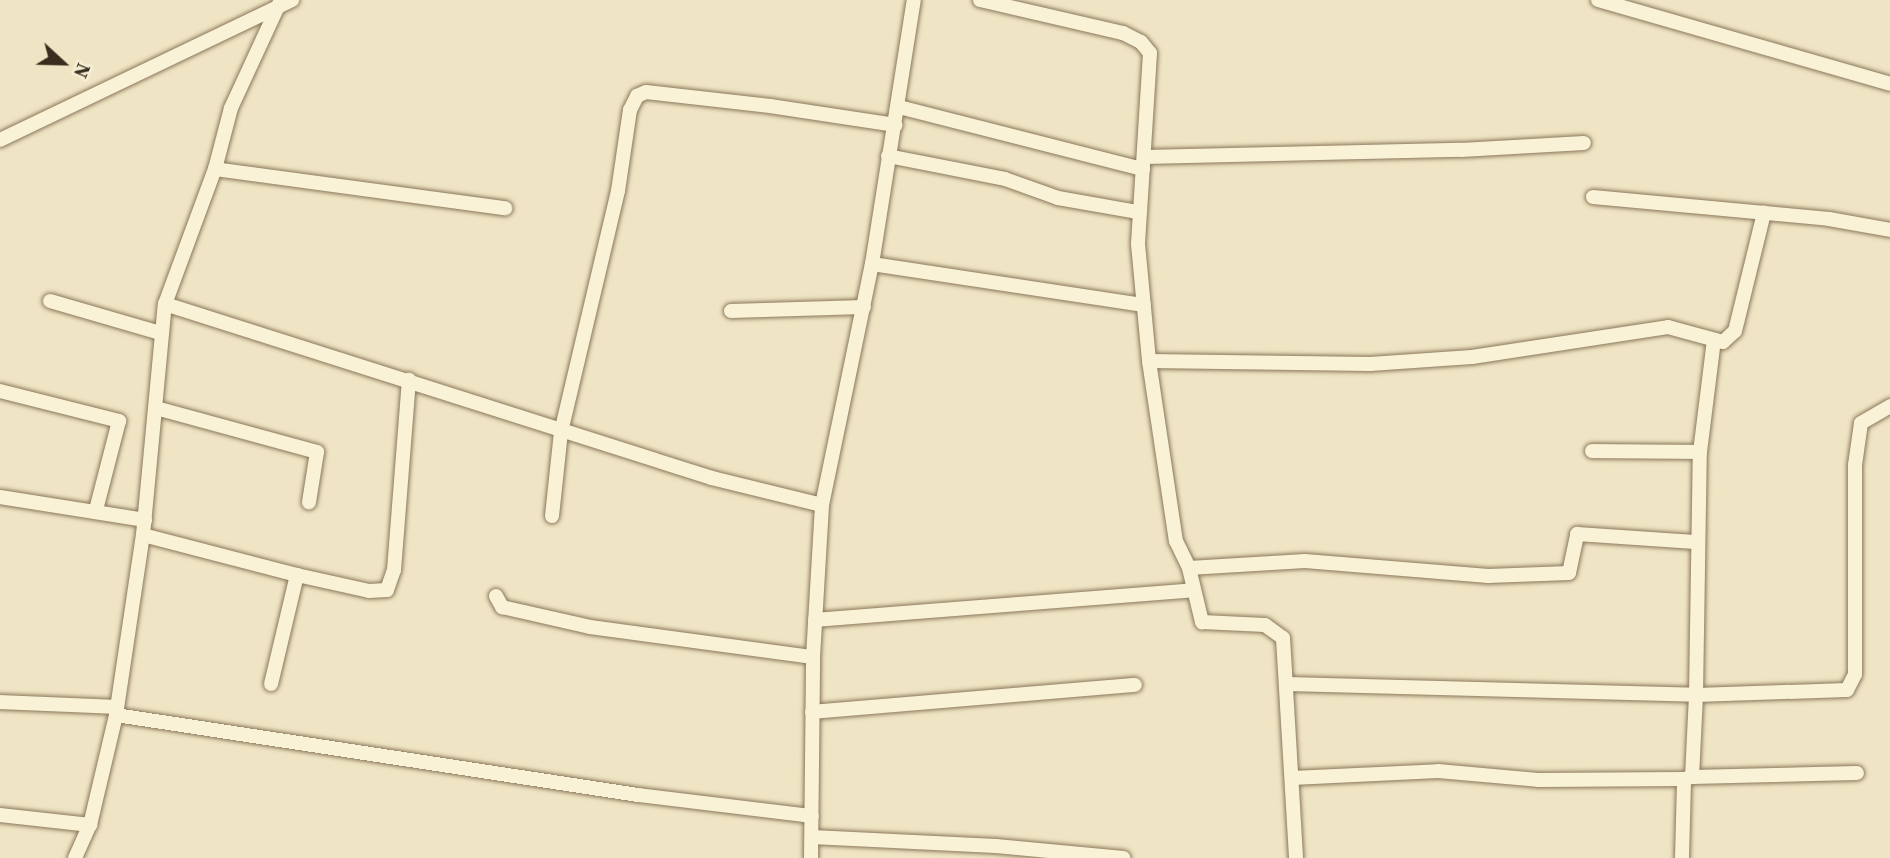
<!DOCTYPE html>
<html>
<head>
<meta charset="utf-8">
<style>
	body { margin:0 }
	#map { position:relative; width:1890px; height:858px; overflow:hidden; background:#efe5c4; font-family:"Source Serif 4",serif }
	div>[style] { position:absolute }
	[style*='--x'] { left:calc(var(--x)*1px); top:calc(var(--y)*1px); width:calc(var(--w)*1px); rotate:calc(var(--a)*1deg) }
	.roads { filter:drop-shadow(0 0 2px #8a775a) drop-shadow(0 0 2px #8a775a) }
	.street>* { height:14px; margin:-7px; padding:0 7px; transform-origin:7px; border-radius:7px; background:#faf2d7 }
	span { translate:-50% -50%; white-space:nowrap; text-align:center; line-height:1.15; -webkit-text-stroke:7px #f6efd3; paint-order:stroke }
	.north { position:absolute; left:28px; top:28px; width:70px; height:70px; -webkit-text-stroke:5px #f6efd3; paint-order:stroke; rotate:112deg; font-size:19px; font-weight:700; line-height:28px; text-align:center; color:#3a2d1e }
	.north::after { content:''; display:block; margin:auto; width:24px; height:32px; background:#3a2d1e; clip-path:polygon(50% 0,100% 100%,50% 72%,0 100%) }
</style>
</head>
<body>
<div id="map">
	<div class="roads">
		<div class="street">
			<i style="--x:980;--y:0;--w:147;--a:13"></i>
			<i style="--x:1123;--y:33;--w:20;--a:27"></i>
			<i style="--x:1141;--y:42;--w:14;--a:51"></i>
			<i style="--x:1150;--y:53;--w:191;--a:93.6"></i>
			<i style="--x:1138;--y:244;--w:118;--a:84.6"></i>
			<i style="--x:1149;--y:361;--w:182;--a:81.5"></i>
			<i style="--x:1176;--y:541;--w:30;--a:64"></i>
			<i style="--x:1189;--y:568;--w:56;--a:76.5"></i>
			<i style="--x:1202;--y:622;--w:63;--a:2.7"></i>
			<i style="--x:1265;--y:625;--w:22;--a:36"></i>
			<i style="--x:1283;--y:638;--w:220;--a:86.6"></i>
			<i style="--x:1598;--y:0;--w:304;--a:16"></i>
			<i style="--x:899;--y:107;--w:252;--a:14.3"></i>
			<i style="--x:0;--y:140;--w:324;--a:-25.6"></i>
			<i style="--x:888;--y:156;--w:119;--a:11.1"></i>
			<i style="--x:1005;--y:179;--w:56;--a:19.7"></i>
			<i style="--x:1058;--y:198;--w:80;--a:10"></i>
			<i style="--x:1144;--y:157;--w:317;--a:-1.3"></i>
			<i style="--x:1461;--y:150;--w:123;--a:-3.3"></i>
			<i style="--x:215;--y:169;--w:293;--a:7.7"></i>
			<i style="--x:1593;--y:197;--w:237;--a:5.3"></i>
			<i style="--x:1829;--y:219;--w:62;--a:10.2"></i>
			<i style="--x:872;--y:264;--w:275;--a:8.6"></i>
			<i style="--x:50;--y:301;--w:115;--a:16.2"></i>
			<i style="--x:165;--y:304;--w:574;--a:17.65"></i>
			<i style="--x:712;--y:478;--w:113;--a:13.8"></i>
			<i style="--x:731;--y:311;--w:133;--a:-1.7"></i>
			<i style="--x:1149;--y:361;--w:221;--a:0.8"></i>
			<i style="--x:1370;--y:364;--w:102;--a:-3.9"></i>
			<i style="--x:1472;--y:357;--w:198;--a:-8.7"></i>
			<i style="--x:1668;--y:327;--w:57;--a:15.3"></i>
			<i style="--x:1723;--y:342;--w:16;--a:-43"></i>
			<i style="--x:1735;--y:331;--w:122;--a:-76.2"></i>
			<i style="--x:0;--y:391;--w:123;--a:14.1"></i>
			<i style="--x:119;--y:421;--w:92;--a:104.5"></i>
			<i style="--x:156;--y:408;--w:167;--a:15.3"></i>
			<i style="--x:317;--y:452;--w:51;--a:99.1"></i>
			<i style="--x:1592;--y:451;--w:108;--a:0.5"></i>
			<i style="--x:0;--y:497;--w:147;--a:9"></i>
			<i style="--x:552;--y:516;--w:84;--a:-83.9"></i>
			<i style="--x:561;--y:432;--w:248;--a:-76.7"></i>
			<i style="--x:618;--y:191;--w:82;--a:-81.6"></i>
			<i style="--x:630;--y:110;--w:16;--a:-63"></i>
			<i style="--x:637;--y:96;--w:10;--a:-24"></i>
			<i style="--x:646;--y:92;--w:125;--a:6.4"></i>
			<i style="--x:770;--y:106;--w:127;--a:8.6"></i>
			<i style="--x:143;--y:535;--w:159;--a:14.6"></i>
			<i style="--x:297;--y:575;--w:74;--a:12.5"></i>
			<i style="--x:369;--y:591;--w:18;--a:-3"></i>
			<i style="--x:387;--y:590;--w:21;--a:-71"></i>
			<i style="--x:394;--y:570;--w:191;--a:-85.5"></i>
			<i style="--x:1189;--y:568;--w:116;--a:-3.5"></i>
			<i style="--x:1305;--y:561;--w:184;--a:4.7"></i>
			<i style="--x:1488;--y:576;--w:81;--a:-2.1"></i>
			<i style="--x:1569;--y:573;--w:40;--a:-78"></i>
			<i style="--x:1577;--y:534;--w:118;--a:3.9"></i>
			<i style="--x:496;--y:596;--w:13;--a:61"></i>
			<i style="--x:502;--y:607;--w:90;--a:12.8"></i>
			<i style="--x:590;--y:627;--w:225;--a:7.7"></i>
			<i style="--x:815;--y:620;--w:379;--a:-4.5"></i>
			<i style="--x:271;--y:684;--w:112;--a:-76.6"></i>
			<i style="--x:1287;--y:684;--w:409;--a:1.5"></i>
			<i style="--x:1696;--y:695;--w:151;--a:-1.9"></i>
			<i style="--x:1847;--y:690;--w:18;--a:-63"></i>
			<i style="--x:1855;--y:674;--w:209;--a:-90"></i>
			<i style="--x:1855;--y:465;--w:42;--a:-81.9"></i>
			<i style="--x:1861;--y:423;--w:34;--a:-30"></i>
			<i style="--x:0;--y:702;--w:117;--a:2.4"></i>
			<i style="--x:812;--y:712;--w:324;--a:-4.8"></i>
			<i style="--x:116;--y:715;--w:528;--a:8.71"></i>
			<i style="--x:638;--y:795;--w:175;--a:6.9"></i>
			<i style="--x:1692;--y:777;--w:165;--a:-1.4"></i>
			<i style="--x:1292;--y:778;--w:146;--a:-2.7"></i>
			<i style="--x:1438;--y:771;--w:100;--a:5.1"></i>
			<i style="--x:1538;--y:780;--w:146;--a:-0.4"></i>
			<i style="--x:0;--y:815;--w:91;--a:6.3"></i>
			<i style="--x:812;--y:837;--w:184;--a:2.8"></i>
			<i style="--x:996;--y:846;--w:128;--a:5.4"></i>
			<i style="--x:75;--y:858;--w:36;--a:-66"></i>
			<i style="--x:90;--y:825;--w:113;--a:-76.7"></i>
			<i style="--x:116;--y:715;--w:182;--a:-81.5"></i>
			<i style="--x:143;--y:535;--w:232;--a:-84.6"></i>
			<i style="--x:165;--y:304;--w:144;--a:-69.7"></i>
			<i style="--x:215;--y:169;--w:63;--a:-75.3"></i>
			<i style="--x:231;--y:108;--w:119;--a:-65.2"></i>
			<i style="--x:811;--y:858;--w:201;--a:-89.4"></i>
			<i style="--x:813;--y:657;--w:152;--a:-86.6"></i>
			<i style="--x:822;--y:505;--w:246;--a:-78.3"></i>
			<i style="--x:872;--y:264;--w:267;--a:-81"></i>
			<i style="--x:1682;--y:858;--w:79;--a:-88.5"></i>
			<i style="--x:1684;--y:779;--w:8;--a:-14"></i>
			<i style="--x:1692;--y:777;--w:82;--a:-87.2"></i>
			<i style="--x:1696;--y:695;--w:243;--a:-89.1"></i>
			<i style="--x:1700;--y:452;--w:113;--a:-82.9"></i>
		</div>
	</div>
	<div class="north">N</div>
</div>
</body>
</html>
